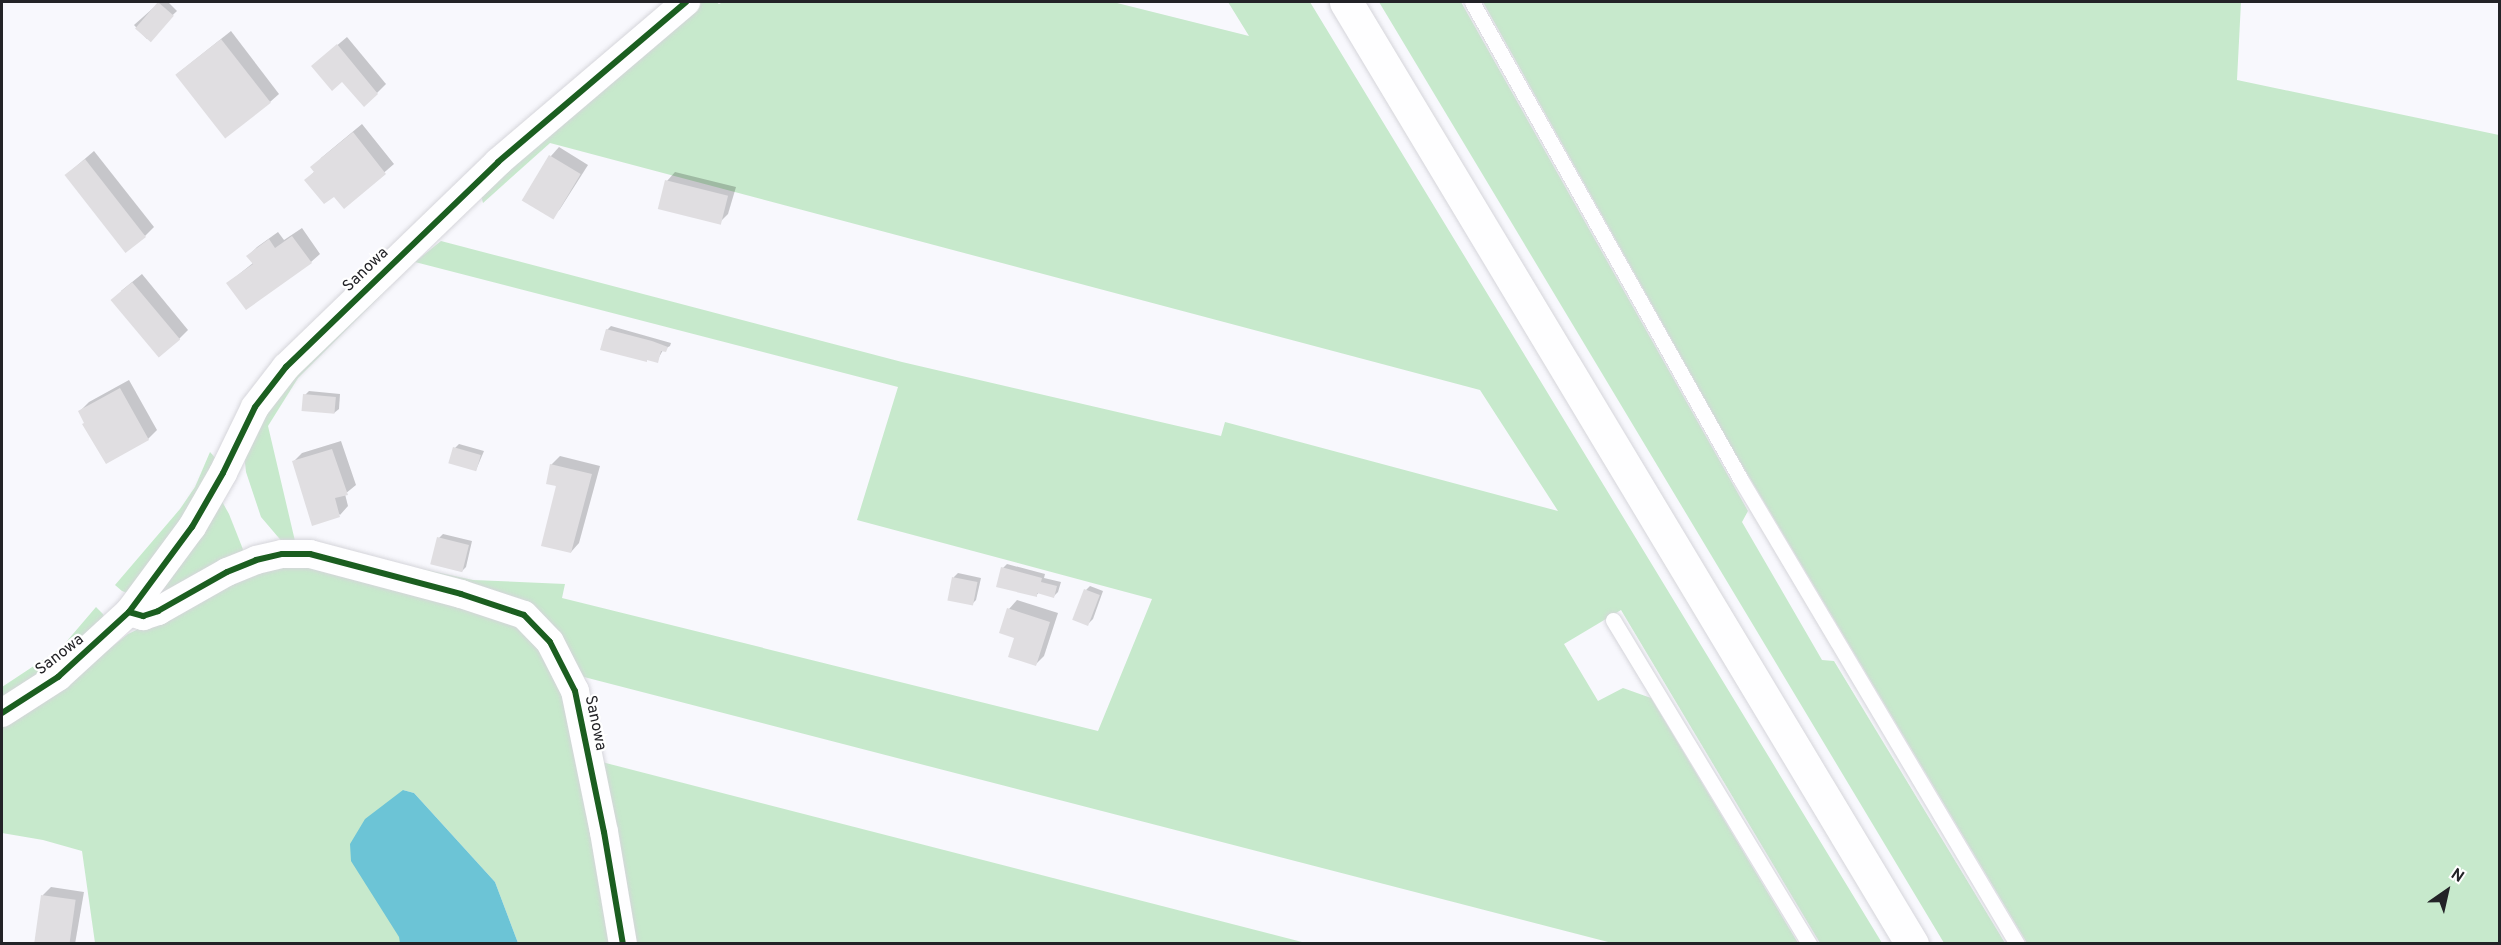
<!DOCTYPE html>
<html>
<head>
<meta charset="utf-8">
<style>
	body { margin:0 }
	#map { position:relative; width:2501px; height:945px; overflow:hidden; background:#f8f8fd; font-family:Overpass,sans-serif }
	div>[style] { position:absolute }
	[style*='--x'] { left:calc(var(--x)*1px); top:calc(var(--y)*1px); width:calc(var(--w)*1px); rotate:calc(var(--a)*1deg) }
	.green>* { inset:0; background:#c7e9cc }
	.water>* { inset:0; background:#6cc4d6 }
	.shadow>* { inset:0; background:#0003 }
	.building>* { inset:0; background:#e0dee1; transform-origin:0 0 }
	.roads { filter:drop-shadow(0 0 2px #d5d5da) drop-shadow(0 0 2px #d5d5da) }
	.lane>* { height:15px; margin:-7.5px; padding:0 7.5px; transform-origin:7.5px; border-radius:7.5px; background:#fefeff }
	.street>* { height:28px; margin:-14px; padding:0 14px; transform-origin:14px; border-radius:14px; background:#fefeff }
	.primary>* { height:33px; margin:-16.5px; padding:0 16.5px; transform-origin:16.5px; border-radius:16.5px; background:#fefeff }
	.cycleway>* { height:6px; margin:-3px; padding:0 3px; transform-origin:3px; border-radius:3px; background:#1b5e20 }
	span { translate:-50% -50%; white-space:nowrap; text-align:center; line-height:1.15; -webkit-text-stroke:4.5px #fff; paint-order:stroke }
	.street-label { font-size:16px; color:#232327 }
	.frame { position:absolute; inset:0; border:3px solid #232327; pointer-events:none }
	.north { position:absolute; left:2417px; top:861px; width:60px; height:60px; -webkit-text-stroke:4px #fff; paint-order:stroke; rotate:34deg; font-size:16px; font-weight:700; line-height:24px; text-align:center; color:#232327 }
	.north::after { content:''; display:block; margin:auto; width:21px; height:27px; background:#232327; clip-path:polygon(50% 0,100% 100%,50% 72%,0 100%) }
</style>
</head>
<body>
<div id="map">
	<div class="green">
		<i style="clip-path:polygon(700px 2px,716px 2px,719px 4px,723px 2px,1113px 2px,1249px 36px,1228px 2px,1310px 2px,1882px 943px,1820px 943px,1621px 610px,1564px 644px,1598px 701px,1623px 688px,1651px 698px,1798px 943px,1612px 943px,584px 677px,567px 651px,375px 559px,473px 580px,565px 584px,562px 598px,1098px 731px,1152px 599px,857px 520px,898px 387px,415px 262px,441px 241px,902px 362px,1221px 436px,1225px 422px,1558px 511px,1480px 390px,550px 143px,483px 203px,480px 192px)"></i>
		<i style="clip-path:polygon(1379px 2px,1461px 2px,1748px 511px,1742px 522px,1822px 660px,1834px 661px,2005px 943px,1944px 943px)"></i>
		<i style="clip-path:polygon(1483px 2px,2241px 2px,2237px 80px,2499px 135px,2499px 943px,2027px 943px,1735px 453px)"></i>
		<i style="clip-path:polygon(384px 281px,390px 286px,298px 378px,268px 426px,295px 541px,284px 544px,261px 517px,246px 472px,244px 454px,283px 385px)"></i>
		<i style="clip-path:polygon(210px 452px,218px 461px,132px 595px,122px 591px,115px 585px,180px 509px,195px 487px)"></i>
		<i style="clip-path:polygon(219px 496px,229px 514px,246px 557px,154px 597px)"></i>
		<i style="clip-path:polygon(305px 565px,508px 617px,537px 641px,561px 684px,614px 943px,518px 943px,495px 882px,414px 793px,403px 790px,400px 943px,95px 943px,82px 851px,43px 840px,2px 833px,2px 726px,51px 695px,128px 634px,269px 566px)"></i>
		<i style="clip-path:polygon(96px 607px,103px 614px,106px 622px,2px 704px,2px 687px,61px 648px)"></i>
		<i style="clip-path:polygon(598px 761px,1306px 943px,636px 944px)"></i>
	</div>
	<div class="water">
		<i style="clip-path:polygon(403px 790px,414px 793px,495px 882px,518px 943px,400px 943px,399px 937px,351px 861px,350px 844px,365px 819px)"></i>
	</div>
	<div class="shadow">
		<i style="clip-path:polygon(160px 2px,168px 2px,177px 11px,147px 39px,134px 25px)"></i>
		<i style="clip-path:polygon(231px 31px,279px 94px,270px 102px,177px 74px)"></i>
		<i style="clip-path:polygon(347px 37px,386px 84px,377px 93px,322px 58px)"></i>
		<i style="clip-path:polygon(362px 124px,394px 164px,344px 207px,334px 195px,306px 180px,315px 171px,321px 158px)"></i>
		<i style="clip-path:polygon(559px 147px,588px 165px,560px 209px,552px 217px,523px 200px,551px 156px)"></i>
		<i style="clip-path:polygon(94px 151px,154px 227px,145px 236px,66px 175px)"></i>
		<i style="clip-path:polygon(675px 172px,736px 187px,728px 214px,719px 223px,667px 181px)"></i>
		<i style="clip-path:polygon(302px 228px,320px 254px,311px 262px,228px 283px,253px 263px,248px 256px,257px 247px,278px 232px,284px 240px)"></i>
		<i style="clip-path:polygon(142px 274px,188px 330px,179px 339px,121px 291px)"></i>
		<i style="clip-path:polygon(611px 326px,671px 343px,670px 346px,663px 350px,657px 361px,607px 330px)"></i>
		<i style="clip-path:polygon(129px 380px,157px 430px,148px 439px,86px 423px,80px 411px,89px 402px)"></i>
		<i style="clip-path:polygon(309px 391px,340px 394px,339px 409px,334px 413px,305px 395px)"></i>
		<i style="clip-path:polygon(341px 441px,356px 485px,345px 494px,348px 506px,340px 515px,293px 462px,302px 453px)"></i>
		<i style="clip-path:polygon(459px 444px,484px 451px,476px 470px,455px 448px)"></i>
		<i style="clip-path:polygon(560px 456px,600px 466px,579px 543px,571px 552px,551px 465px)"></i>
		<i style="clip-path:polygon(443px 534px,472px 541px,466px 567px,462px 571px,439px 538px)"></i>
		<i style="clip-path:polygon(1007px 564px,1045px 574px,1044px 578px,1061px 582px,1058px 592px,1054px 596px,1039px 592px,1036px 596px,1003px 568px)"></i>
		<i style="clip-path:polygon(958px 573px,981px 578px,976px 600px,972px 604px,949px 599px,954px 577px)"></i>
		<i style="clip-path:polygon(1090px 586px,1103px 591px,1093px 619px,1089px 623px,1086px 590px)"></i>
		<i style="clip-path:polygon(1017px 600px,1058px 613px,1044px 656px,1036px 664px,1016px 637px,1009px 609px)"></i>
		<i style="clip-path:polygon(51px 887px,84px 892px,75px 944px,35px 944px,43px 895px)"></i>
	</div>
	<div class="building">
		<i style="left:158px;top:2px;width:21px;height:35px;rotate:41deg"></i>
		<i style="left:221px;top:39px;width:81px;height:58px;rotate:52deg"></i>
		<i style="clip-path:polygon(337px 44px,378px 94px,364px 107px,342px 82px,332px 91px,311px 66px)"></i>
		<i style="clip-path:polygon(353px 132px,386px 174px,344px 209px,334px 197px,324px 204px,304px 180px,314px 172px,310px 167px)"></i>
		<i style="left:549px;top:155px;width:37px;height:53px;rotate:31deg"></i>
		<i style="left:85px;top:159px;width:99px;height:26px;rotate:52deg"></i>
		<i style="left:665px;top:180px;width:65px;height:30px;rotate:14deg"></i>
		<i style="clip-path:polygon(292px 236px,312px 263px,246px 310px,226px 283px,253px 264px,246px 256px,269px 239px,275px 248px)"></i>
		<i style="left:132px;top:282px;width:75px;height:28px;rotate:50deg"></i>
		<i style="clip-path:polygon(606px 329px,652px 341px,668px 347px,666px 352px,661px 351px,658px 363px,647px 360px,647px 362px,600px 350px)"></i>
		<i style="clip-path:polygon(120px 388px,149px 440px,106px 464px,82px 424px,84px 423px,78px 411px)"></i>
		<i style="left:303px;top:394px;width:33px;height:17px;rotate:5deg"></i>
		<i style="left:453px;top:447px;width:29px;height:17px;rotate:16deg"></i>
		<i style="clip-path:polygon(332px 449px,348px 495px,335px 498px,340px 517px,312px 526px,292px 461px)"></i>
		<i style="clip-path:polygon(550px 464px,592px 474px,571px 553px,541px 546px,556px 486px,546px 484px)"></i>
		<i style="left:437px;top:537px;width:33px;height:28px;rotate:14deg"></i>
		<i style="clip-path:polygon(1001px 567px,1042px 578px,1041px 582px,1057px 586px,1054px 598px,1037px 593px,1037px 597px,996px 587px)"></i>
		<i style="left:952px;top:577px;width:26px;height:24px;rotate:11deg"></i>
		<i style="left:1084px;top:589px;width:17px;height:33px;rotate:21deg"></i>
		<i style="clip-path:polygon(1007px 608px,1050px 622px,1036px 666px,1008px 657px,1014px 638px,999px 633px)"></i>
		<i style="left:41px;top:895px;width:35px;height:50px;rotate:8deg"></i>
	</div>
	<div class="roads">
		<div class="lane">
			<i style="--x:1472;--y:2;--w:548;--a:60.63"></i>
			<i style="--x:1741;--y:480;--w:540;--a:59.25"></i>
			<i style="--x:1613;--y:620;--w:379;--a:58.8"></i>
		</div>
		<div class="street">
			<i style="--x:129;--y:612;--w:15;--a:16"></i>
			<i style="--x:143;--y:616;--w:16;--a:-18"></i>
			<i style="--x:158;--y:611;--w:79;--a:-29.5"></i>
			<i style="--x:227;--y:572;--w:31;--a:-22"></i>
			<i style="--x:256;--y:560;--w:27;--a:-13"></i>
			<i style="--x:282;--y:554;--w:28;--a:0"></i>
			<i style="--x:310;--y:554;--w:156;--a:14.8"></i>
			<i style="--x:461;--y:594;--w:66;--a:18.4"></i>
			<i style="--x:524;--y:615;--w:37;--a:46"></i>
			<i style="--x:550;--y:642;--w:55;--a:63"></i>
			<i style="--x:575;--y:691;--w:144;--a:78.4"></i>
			<i style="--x:604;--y:832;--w:114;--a:80.4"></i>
			<i style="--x:2;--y:713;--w:67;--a:-32.7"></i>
			<i style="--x:58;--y:677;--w:96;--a:-42.5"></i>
			<i style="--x:129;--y:612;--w:106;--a:-53.5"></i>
			<i style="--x:192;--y:527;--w:62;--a:-60.1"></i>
			<i style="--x:223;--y:473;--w:73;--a:-64.1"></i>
			<i style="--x:255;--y:407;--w:51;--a:-52.2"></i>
			<i style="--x:286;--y:367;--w:295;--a:-44"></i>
			<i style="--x:498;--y:162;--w:247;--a:-40.4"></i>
		</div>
		<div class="primary">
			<i style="--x:1346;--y:2;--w:1099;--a:59"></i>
		</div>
	</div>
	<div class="cycleway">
		<i style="--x:129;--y:612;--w:15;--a:16"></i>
		<i style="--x:143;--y:616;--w:16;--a:-18"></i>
		<i style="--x:158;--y:611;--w:79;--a:-29.5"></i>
		<i style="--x:227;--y:572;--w:31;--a:-22"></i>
		<i style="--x:256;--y:560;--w:27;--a:-13"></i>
		<i style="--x:282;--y:554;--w:28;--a:0"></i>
		<i style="--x:310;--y:554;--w:156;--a:14.8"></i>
		<i style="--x:461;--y:594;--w:66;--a:18.4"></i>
		<i style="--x:524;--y:615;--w:37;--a:46"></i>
		<i style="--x:550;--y:642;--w:55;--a:63"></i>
		<i style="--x:575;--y:691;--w:144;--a:78.4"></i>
		<i style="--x:604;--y:832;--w:114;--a:80.4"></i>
		<i style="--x:2;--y:713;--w:67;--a:-32.7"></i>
		<i style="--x:58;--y:677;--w:96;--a:-42.5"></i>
		<i style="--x:129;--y:612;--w:106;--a:-53.5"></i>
		<i style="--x:192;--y:527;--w:62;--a:-60.1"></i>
		<i style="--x:223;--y:473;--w:73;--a:-64.1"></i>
		<i style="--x:255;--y:407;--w:51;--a:-52.2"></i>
		<i style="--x:286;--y:367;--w:295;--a:-44"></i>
		<i style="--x:498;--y:162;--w:247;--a:-40.4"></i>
	</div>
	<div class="street-label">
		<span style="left:366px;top:270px;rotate:-44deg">Sanowa</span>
		<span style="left:60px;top:655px;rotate:-38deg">Sanowa</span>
		<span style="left:595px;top:723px;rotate:78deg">Sanowa</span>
	</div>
	<div class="frame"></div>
	<div class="north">N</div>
</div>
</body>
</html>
